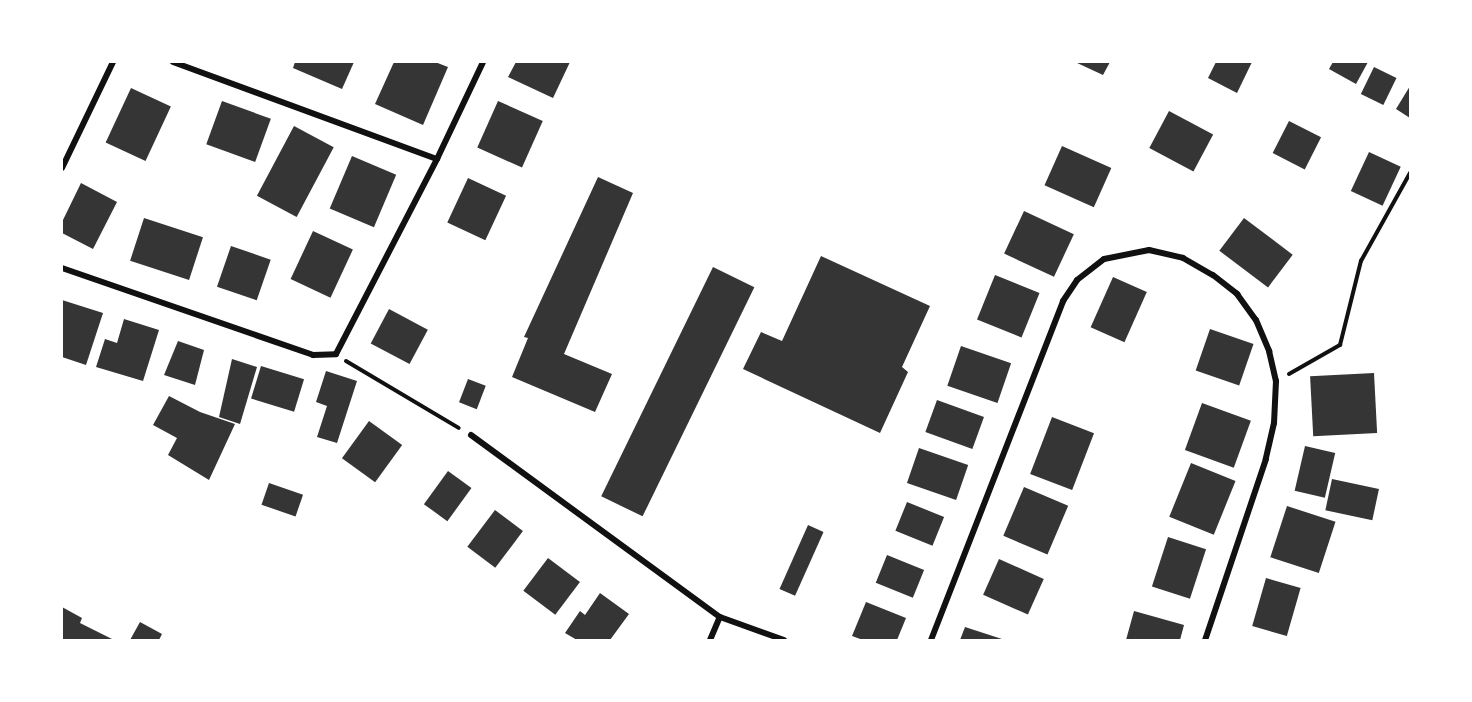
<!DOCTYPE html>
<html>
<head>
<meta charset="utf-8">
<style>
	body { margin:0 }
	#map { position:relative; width:1472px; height:702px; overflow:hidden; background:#fff; font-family:Overpass,sans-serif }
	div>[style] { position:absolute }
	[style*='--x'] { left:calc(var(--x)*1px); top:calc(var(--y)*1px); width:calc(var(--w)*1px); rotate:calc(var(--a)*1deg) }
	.building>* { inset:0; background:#353535; transform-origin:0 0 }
	.path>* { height:4px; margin:-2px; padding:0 2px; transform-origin:2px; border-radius:2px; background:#111 }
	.minor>* { height:6px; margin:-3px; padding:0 3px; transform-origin:3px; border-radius:3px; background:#111 }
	span { translate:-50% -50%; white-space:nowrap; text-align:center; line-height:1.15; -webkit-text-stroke:4.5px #fff; paint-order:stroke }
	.frame { position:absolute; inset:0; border:63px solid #fff; pointer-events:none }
</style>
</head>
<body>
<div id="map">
	<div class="building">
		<i style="clip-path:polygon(295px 62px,354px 62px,342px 89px,293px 68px)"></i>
		<i style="clip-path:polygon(394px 62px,435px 62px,448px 67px,423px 125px,375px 104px)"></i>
		<i style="clip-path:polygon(516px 62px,570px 62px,553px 98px,508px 77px)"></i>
		<i style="clip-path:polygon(1075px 62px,1110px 62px,1103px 75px)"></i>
		<i style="clip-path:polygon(1216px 62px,1252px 62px,1237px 93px,1208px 78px)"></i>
		<i style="clip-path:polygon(1333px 62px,1368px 62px,1356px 84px,1329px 69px)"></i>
		<i style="left:1374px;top:67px;width:25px;height:30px;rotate:26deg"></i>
		<i style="clip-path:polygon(1410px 86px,1410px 118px,1396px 109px)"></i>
		<i style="left:131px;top:88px;width:44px;height:60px;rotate:25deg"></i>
		<i style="left:222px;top:101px;width:52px;height:46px;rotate:20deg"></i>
		<i style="left:498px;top:101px;width:49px;height:51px;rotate:24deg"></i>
		<i style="left:1169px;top:111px;width:50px;height:42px;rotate:28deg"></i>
		<i style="left:1289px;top:121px;width:36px;height:36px;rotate:27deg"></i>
		<i style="left:294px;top:126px;width:45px;height:79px;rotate:28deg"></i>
		<i style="left:1062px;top:146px;width:54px;height:43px;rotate:24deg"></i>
		<i style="left:1369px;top:152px;width:35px;height:43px;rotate:25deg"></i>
		<i style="left:352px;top:156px;width:48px;height:57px;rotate:23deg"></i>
		<i style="clip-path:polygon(598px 177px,633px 193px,564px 354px,612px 374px,595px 412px,512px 377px,528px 338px,524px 337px)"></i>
		<i style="left:468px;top:178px;width:42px;height:49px;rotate:25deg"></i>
		<i style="clip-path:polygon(81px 183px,117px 202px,93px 249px,62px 233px,62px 222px)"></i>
		<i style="left:1024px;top:211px;width:55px;height:47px;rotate:25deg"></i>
		<i style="left:144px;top:218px;width:62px;height:45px;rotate:18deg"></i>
		<i style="left:1244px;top:218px;width:61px;height:41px;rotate:37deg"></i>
		<i style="left:313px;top:231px;width:44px;height:53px;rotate:25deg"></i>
		<i style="left:231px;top:246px;width:42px;height:43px;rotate:19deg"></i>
		<i style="clip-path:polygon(821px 256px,930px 306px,902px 367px,908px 372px,880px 433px,743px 369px,761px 332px,782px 341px)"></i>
		<i style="left:713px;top:267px;width:46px;height:255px;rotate:26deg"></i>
		<i style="left:995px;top:275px;width:48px;height:48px;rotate:22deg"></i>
		<i style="left:1113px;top:277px;width:37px;height:55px;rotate:24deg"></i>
		<i style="clip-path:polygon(62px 300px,103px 313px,86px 365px,62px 357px)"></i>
		<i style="left:389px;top:309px;width:44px;height:39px;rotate:28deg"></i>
		<i style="clip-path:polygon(124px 319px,159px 330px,143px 381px,96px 367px,105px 339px,117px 343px)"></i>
		<i style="left:1210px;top:329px;width:46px;height:44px;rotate:19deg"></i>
		<i style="clip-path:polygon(178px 341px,204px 350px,195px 385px,164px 375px)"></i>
		<i style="left:961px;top:346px;width:53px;height:42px;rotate:19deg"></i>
		<i style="clip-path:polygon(232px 359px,257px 367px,240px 424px,219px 417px)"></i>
		<i style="left:261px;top:366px;width:45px;height:34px;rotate:17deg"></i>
		<i style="clip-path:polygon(326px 371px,357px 381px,337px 443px,317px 437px,327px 406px,316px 402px)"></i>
		<i style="left:1374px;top:373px;width:60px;height:64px;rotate:87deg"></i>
		<i style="left:468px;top:379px;width:19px;height:25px;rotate:21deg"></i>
		<i style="clip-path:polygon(169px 396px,200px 412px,235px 424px,209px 480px,168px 455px,177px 438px,153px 425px)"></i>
		<i style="left:937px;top:400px;width:50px;height:34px;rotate:20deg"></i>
		<i style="left:1202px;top:403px;width:52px;height:50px;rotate:20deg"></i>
		<i style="left:1052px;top:417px;width:45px;height:61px;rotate:21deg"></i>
		<i style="left:369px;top:421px;width:41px;height:46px;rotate:36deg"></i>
		<i style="left:1305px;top:446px;width:31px;height:46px;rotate:13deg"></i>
		<i style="left:919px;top:448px;width:52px;height:37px;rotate:19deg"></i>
		<i style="left:1191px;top:463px;width:48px;height:58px;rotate:22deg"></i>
		<i style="left:448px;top:471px;width:29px;height:41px;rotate:36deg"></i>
		<i style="left:1332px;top:479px;width:48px;height:32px;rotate:12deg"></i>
		<i style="left:269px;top:483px;width:36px;height:23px;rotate:19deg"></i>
		<i style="left:1024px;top:487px;width:48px;height:53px;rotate:23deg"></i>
		<i style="left:907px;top:502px;width:40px;height:31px;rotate:22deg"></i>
		<i style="left:1287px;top:506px;width:51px;height:54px;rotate:18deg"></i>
		<i style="left:495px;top:510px;width:35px;height:46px;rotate:37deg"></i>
		<i style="left:808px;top:525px;width:17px;height:70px;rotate:24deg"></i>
		<i style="left:1168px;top:537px;width:40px;height:52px;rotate:18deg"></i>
		<i style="left:887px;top:555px;width:40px;height:30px;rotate:22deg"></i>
		<i style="left:548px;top:558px;width:40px;height:41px;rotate:37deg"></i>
		<i style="left:999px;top:559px;width:49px;height:39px;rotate:24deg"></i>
		<i style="left:1266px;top:578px;width:36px;height:50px;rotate:16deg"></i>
		<i style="clip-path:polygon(600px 593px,629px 614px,610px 640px,577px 640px,565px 633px,580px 611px,585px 615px)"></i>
		<i style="clip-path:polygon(866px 602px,906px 618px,897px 640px,863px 640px,852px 636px)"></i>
		<i style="clip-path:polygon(62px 607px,82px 618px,80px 623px,114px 640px,62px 640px)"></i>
		<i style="clip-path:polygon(1134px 611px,1184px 625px,1180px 640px,1126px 640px)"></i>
		<i style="clip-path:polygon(140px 622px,162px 634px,159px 640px,130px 640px)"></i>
		<i style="clip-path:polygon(965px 627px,1005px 640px,960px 640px)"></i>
	</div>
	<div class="path">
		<i style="--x:346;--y:361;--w:131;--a:30.7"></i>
		<i style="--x:1289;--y:374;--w:59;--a:-29.6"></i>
		<i style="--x:1340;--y:345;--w:87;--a:-76"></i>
		<i style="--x:1361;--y:261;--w:101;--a:-60.9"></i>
	</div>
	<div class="minor">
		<i style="--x:173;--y:62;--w:281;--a:20.2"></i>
		<i style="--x:62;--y:168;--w:118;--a:-64.3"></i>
		<i style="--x:62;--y:268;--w:266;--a:19.1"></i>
		<i style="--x:313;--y:355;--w:23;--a:-2"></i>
		<i style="--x:336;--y:354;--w:220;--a:-62.6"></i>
		<i style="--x:437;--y:159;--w:107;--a:-64.6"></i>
		<i style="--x:471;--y:435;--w:308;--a:36.2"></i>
		<i style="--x:710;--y:640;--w:25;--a:-67"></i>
		<i style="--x:720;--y:617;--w:68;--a:19.8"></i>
		<i style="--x:931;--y:640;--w:364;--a:-68.7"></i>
		<i style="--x:1063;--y:301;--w:25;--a:-56"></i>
		<i style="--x:1077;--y:280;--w:34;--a:-38"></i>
		<i style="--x:1104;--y:259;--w:46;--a:-11.3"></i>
		<i style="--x:1149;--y:250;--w:35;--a:13"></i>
		<i style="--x:1183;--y:258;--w:34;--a:30"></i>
		<i style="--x:1213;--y:275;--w:31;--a:38"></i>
		<i style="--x:1237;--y:294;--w:32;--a:54"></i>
		<i style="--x:1256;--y:320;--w:34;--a:67"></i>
		<i style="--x:1269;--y:351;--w:31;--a:77"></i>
		<i style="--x:1276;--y:381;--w:42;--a:92.7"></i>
		<i style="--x:1274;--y:423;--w:37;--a:103"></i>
		<i style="--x:1266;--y:459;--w:191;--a:108.6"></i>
	</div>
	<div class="frame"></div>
</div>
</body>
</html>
